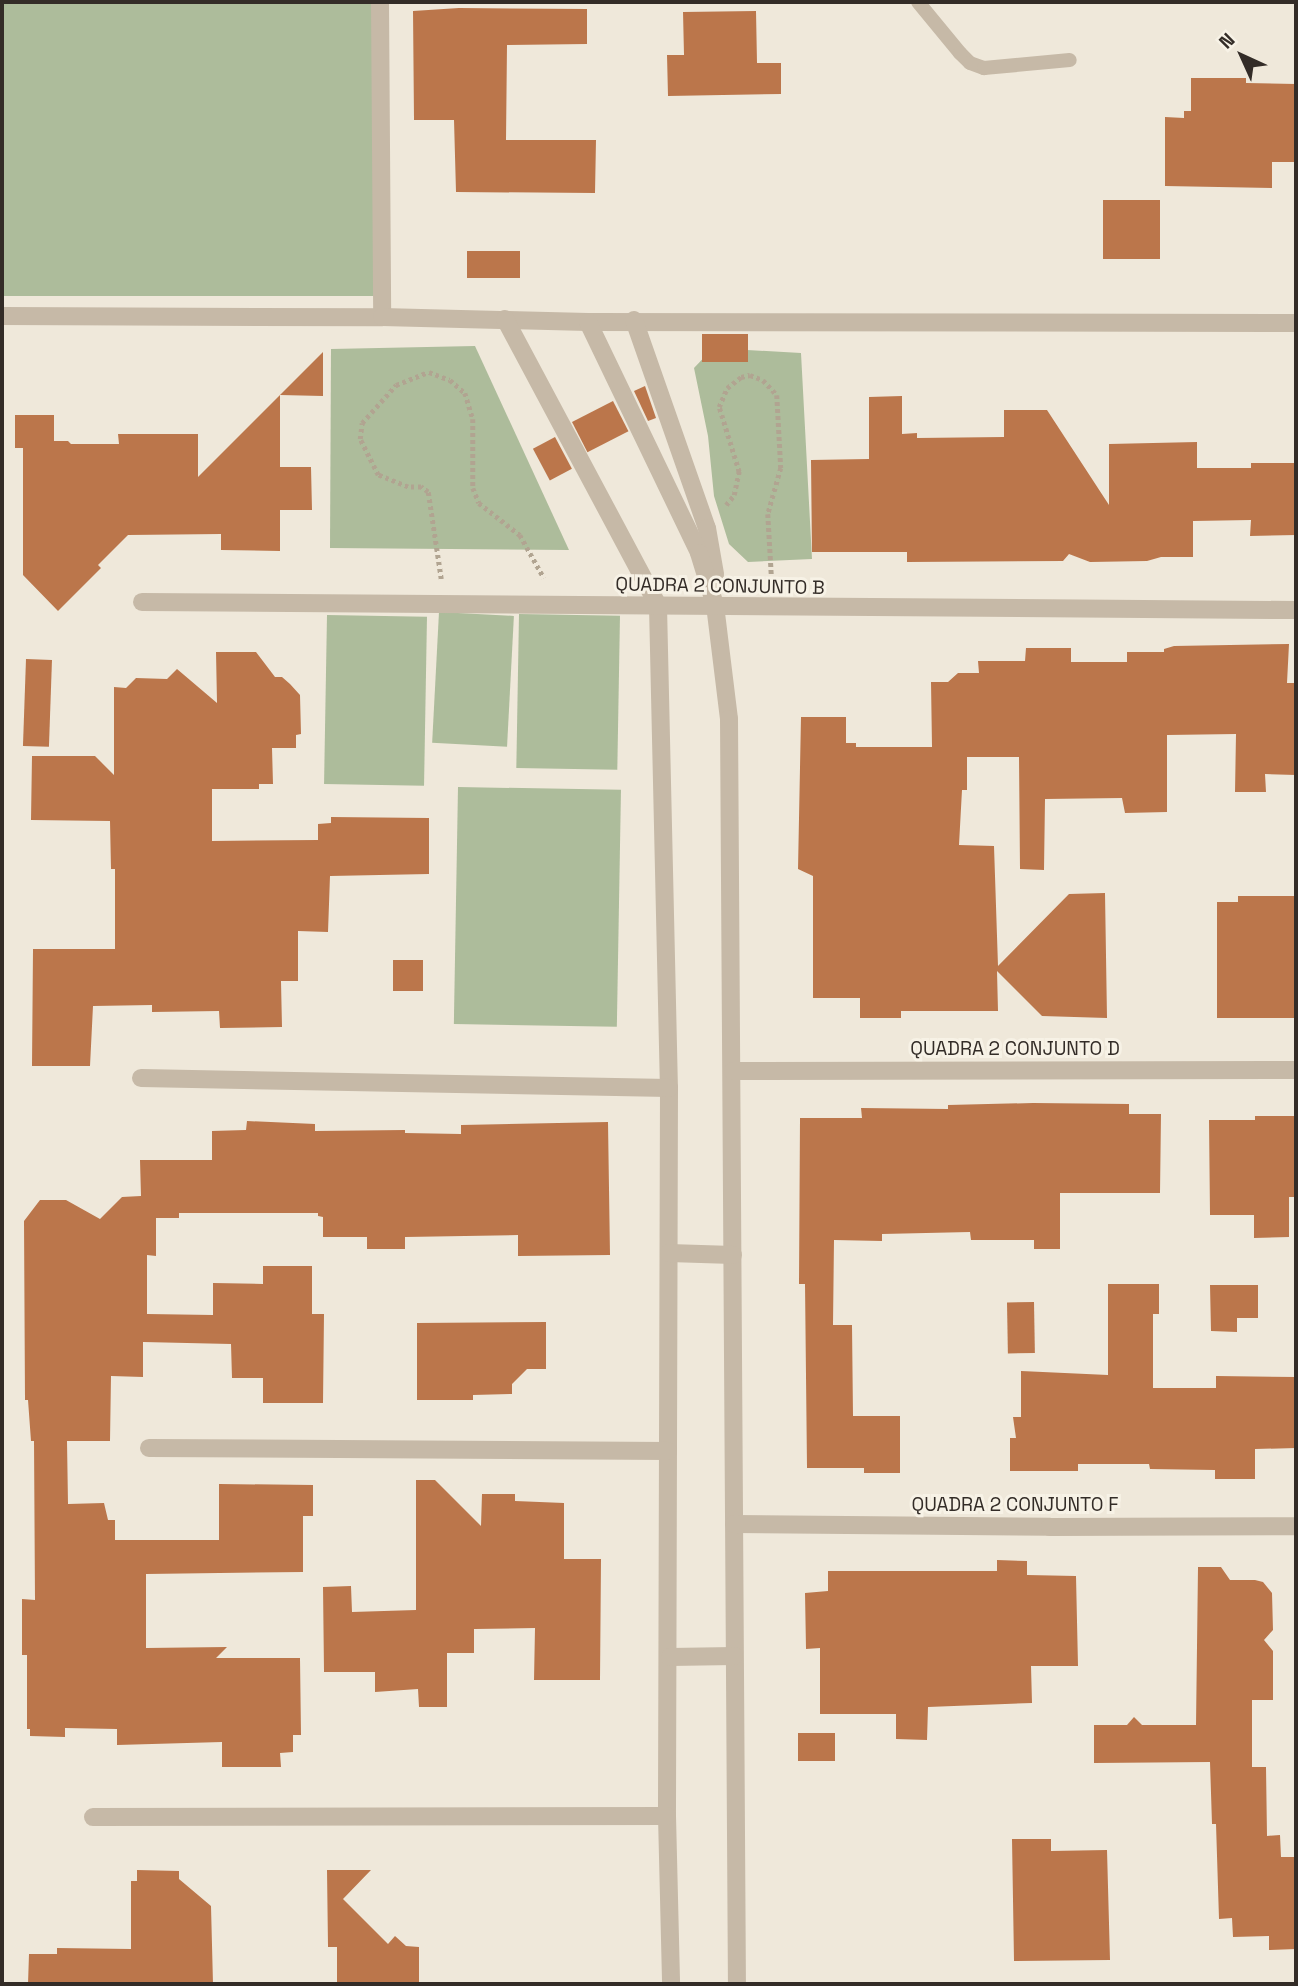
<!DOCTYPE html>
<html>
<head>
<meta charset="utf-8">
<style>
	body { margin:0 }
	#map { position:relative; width:1298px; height:1986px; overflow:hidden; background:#efe8da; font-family:"Space Grotesk",sans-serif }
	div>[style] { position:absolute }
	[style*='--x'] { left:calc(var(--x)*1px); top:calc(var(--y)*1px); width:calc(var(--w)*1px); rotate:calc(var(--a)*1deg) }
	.green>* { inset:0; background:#adbc9b; transform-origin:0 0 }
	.building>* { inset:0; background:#bb764b; transform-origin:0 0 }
	.path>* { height:4.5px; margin-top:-2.25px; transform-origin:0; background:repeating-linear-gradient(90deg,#b1a491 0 3.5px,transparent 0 7px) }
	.service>* { height:14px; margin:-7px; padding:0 7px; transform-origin:7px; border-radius:7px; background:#c6b9a7 }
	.minor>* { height:18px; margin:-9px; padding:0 9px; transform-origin:9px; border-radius:9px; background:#c6b9a7 }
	span { translate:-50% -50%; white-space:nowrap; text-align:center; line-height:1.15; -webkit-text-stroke:6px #f7f2e6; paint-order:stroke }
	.street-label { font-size:19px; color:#332c27 }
	.frame { position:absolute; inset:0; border:4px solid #332c27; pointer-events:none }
	.north { position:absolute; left:1207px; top:21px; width:70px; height:70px; -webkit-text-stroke:5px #f7f2e6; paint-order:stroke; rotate:315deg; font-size:19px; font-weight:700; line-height:28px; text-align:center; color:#332c27 }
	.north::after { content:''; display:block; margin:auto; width:24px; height:32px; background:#332c27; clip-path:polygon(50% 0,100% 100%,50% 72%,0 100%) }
</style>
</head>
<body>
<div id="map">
	<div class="green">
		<i style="left:2px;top:2px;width:374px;height:294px"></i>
		<i style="clip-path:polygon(475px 346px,569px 550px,330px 548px,331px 349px)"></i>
		<i style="clip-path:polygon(713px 348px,801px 353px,812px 559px,748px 562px,729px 544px,714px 496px,708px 436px,694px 368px)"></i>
		<i style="left:439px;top:612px;width:75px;height:131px;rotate:3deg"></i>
		<i style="left:519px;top:614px;width:101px;height:154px;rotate:1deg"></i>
		<i style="left:327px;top:615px;width:100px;height:169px;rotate:1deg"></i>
		<i style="left:458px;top:787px;width:163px;height:237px;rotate:1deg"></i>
	</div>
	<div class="building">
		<i style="clip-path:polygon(459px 8px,587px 9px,587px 44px,507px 45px,506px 140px,596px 140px,595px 193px,456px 192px,454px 120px,414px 120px,413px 11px)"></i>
		<i style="clip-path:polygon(756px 11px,757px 63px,781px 63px,781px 94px,668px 96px,667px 55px,684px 55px,683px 12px)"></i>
		<i style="clip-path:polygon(1191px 78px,1246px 78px,1246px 83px,1296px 84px,1296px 162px,1272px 162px,1272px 188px,1165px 186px,1165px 117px,1184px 118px,1184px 111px,1191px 111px)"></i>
		<i style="left:1103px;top:200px;width:57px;height:59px"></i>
		<i style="left:467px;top:251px;width:53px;height:27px"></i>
		<i style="left:702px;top:334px;width:46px;height:28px"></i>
		<i style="clip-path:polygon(323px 352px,323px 396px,280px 395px,280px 467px,311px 467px,312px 510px,280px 510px,280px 551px,221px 550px,221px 534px,128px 535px,98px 565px,101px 568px,58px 611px,23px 575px,23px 448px,15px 448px,15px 415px,54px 415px,54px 441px,68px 441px,71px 444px,119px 444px,118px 434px,198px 434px,198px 477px)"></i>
		<i style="clip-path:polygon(645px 386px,656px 418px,648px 421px,634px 391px)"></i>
		<i style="clip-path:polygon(902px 396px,902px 434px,917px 433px,917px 438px,1004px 437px,1004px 410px,1047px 410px,1109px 505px,1109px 444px,1197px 442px,1197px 468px,1251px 468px,1251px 463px,1296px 463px,1296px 535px,1250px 536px,1251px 520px,1193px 521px,1193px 557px,1161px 557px,1147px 561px,1090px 562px,1069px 554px,1063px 561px,907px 562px,907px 552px,812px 552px,811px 460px,869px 459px,869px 397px)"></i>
		<i style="left:613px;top:401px;width:34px;height:46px;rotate:63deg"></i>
		<i style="left:555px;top:437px;width:36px;height:25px;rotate:62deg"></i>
		<i style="clip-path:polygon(1289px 644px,1287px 683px,1296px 683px,1296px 775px,1265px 774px,1266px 792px,1235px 792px,1236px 734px,1167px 735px,1167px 812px,1125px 813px,1122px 798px,1045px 799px,1044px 870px,1020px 869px,1019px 757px,967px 757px,967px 790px,962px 790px,959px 845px,994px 846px,998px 966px,1069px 894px,1105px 893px,1107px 1018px,1042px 1016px,997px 971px,998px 1011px,901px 1011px,901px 1018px,860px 1018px,860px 998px,813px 998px,813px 876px,798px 869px,801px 717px,846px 717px,846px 743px,856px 743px,856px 747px,932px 747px,931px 682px,948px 682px,958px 673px,979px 673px,978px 661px,1025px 661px,1026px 648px,1071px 648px,1071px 662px,1127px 662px,1127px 652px,1164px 652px,1164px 649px,1174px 646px)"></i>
		<i style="clip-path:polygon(216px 652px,256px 652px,275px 677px,282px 677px,290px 684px,300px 695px,301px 734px,296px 735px,296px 748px,272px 748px,273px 784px,259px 784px,259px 789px,212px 789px,212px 841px,318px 840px,318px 824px,331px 823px,331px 817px,429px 818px,429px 874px,330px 876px,328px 932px,298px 931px,298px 981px,281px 981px,282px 1027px,220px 1028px,219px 1011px,152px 1012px,152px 1005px,93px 1006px,90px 1066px,32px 1066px,33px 949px,115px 949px,115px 869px,111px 869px,110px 821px,31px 820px,32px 756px,95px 756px,114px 775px,114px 687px,126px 688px,136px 678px,167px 679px,177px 669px,217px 703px)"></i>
		<i style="left:26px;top:659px;width:26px;height:87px;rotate:2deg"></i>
		<i style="clip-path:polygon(1238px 896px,1296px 896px,1296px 1018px,1217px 1018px,1217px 902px,1238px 902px)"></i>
		<i style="left:423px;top:960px;width:31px;height:30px;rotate:90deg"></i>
		<i style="clip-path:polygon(1033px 1103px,1129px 1104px,1129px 1114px,1161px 1114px,1160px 1193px,1060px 1193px,1060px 1249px,1034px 1249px,1034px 1240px,971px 1240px,970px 1232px,882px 1234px,882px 1241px,834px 1240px,833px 1325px,852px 1325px,853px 1416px,900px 1416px,900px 1473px,864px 1473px,864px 1468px,807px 1468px,805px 1284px,799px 1284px,800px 1118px,862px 1118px,861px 1108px,948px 1109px,948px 1105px)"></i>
		<i style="clip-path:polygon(1255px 1116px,1296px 1116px,1296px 1197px,1289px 1197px,1289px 1237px,1254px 1238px,1254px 1215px,1210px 1215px,1209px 1120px,1255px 1120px)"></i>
		<i style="clip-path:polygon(247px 1121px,315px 1124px,315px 1131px,405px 1130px,405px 1133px,461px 1134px,461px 1125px,608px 1122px,610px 1255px,518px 1256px,518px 1235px,405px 1237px,405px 1249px,367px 1249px,367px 1237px,323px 1237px,323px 1217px,318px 1216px,318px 1213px,179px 1213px,179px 1218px,156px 1218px,156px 1256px,147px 1255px,147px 1314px,213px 1315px,213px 1283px,263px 1284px,263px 1266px,312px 1266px,312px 1314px,324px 1314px,323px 1403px,263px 1403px,263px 1378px,232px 1378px,231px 1344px,143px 1342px,143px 1377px,111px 1376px,110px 1441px,67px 1441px,68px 1504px,104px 1503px,108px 1520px,115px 1520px,115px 1540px,219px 1540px,219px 1484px,313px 1485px,313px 1516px,303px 1516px,303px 1572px,146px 1574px,146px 1648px,227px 1647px,216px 1658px,300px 1658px,301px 1735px,293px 1735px,293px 1752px,280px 1753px,281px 1767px,222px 1767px,222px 1742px,117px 1745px,117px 1729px,65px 1728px,65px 1737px,30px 1736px,30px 1729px,27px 1729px,27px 1655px,22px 1655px,22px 1599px,35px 1600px,34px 1441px,31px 1441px,28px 1400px,25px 1400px,24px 1221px,40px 1200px,66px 1200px,100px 1219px,122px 1197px,141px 1196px,140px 1160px,212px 1160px,212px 1131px,246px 1130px)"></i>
		<i style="clip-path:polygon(1108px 1284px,1159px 1284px,1159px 1314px,1153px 1314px,1153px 1388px,1216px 1388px,1216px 1376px,1296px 1377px,1296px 1448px,1255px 1449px,1255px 1479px,1215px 1479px,1215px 1470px,1150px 1469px,1149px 1464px,1078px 1464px,1078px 1471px,1010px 1471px,1010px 1438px,1016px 1438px,1013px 1417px,1021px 1417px,1021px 1371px,1108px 1375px)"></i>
		<i style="clip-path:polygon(1210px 1285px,1258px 1285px,1258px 1318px,1237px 1318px,1237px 1332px,1211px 1331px)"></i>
		<i style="left:1034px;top:1302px;width:51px;height:27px;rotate:89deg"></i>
		<i style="clip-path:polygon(546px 1322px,546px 1369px,527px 1369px,512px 1384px,512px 1394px,473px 1395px,473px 1400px,417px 1400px,417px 1323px)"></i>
		<i style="clip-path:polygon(416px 1480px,435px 1480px,481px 1526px,482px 1494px,515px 1494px,515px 1501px,564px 1503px,564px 1559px,601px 1559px,600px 1680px,534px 1680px,535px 1628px,474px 1629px,474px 1653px,447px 1653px,447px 1707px,419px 1707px,418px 1689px,375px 1692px,375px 1672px,324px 1672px,323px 1587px,351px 1586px,352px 1612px,416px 1610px)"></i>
		<i style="clip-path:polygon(997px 1560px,1027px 1561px,1027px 1575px,1076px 1576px,1078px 1666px,1031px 1666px,1032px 1703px,928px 1707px,927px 1740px,896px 1739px,896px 1714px,820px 1714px,820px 1648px,806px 1649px,805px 1593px,828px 1591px,828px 1571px,997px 1571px)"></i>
		<i style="clip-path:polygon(1198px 1567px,1221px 1567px,1230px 1580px,1255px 1580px,1263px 1582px,1272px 1593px,1273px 1630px,1264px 1640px,1273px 1651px,1273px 1700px,1252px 1700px,1252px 1767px,1266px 1767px,1267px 1836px,1280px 1835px,1281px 1857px,1296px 1857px,1296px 1949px,1269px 1950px,1269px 1936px,1233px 1937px,1232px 1918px,1219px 1919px,1216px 1824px,1212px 1824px,1210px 1762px,1094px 1763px,1094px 1725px,1127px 1725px,1134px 1717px,1142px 1725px,1196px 1725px)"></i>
		<i style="left:798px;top:1733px;width:37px;height:28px"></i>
		<i style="clip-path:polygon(1012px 1839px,1051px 1839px,1051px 1851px,1107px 1850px,1110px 1960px,1014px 1961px)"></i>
		<i style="clip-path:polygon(137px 1870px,179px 1871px,179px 1879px,211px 1906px,213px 1984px,28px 1984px,29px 1954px,57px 1954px,57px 1948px,131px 1949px,131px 1881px,137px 1881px)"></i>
		<i style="clip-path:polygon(327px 1870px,371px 1870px,343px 1899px,388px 1944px,395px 1936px,406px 1946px,419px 1947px,419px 1984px,337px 1984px,337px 1947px,328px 1947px)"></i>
	</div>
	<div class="path">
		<i style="--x:726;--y:505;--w:13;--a:-51"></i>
		<i style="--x:734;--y:495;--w:24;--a:-78"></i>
		<i style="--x:739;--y:472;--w:68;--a:-107.1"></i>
		<i style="--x:719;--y:407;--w:21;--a:-67"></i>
		<i style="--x:727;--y:388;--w:18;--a:-38"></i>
		<i style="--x:741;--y:377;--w:9;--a:-13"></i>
		<i style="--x:750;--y:375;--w:14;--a:21"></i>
		<i style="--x:763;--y:380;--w:21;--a:47"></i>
		<i style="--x:777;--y:395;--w:73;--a:86.9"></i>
		<i style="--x:781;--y:468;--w:48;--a:105.8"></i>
		<i style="--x:768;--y:514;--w:69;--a:86.7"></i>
		<i style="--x:441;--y:579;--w:88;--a:-98.5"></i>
		<i style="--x:428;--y:492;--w:9;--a:-144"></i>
		<i style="--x:421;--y:487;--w:13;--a:180"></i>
		<i style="--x:408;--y:487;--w:32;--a:-158"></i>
		<i style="--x:378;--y:475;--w:40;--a:-116.6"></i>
		<i style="--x:360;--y:439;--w:16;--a:-83"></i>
		<i style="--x:362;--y:423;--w:51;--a:-48.2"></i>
		<i style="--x:396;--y:385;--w:35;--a:-22"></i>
		<i style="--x:429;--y:372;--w:22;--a:21"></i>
		<i style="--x:450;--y:380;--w:20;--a:41"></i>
		<i style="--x:465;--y:393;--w:27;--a:73"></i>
		<i style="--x:473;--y:419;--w:69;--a:90"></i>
		<i style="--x:473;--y:488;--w:16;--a:68"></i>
		<i style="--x:479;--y:503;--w:52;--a:38"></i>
		<i style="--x:520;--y:535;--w:49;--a:60.8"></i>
	</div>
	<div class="service">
		<i style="--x:918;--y:2;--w:66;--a:50.5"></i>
		<i style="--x:960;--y:53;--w:14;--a:45"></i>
		<i style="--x:970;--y:63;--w:15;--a:20"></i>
		<i style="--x:984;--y:68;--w:86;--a:-5.3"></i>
	</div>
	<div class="minor">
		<i style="--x:380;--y:2;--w:315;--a:89.6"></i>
		<i style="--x:2;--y:316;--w:380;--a:0.2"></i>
		<i style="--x:382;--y:317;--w:206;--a:1.4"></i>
		<i style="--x:588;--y:322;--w:708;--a:0.08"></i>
		<i style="--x:505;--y:319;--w:325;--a:61.9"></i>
		<i style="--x:658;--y:606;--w:482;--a:88.7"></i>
		<i style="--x:669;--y:1088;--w:728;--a:90.16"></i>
		<i style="--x:667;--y:1816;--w:168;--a:88.6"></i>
		<i style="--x:634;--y:320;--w:220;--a:70.7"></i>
		<i style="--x:707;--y:528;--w:47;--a:80.1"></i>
		<i style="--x:588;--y:322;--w:256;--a:64.3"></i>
		<i style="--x:699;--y:553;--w:54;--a:72.9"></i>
		<i style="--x:715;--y:605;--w:115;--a:83"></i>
		<i style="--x:729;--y:719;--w:1265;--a:89.64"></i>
		<i style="--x:142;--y:602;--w:1154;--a:0.4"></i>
		<i style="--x:733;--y:1071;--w:563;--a:-0.1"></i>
		<i style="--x:141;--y:1078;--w:528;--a:1.09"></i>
		<i style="--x:669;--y:1253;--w:64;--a:1.8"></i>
		<i style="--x:149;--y:1448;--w:519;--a:0.33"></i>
		<i style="--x:734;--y:1524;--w:316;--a:0.5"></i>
		<i style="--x:1050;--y:1527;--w:246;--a:-0.2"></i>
		<i style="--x:670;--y:1657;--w:64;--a:-0.9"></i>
		<i style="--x:93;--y:1817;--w:574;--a:-0.1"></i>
	</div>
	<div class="street-label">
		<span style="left:720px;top:586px;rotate:1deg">QUADRA 2 CONJUNTO B</span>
		<span style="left:1015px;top:1049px">QUADRA 2 CONJUNTO D</span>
		<span style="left:1015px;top:1505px">QUADRA 2 CONJUNTO F</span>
	</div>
	<div class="frame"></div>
	<div class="north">N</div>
</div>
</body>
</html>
